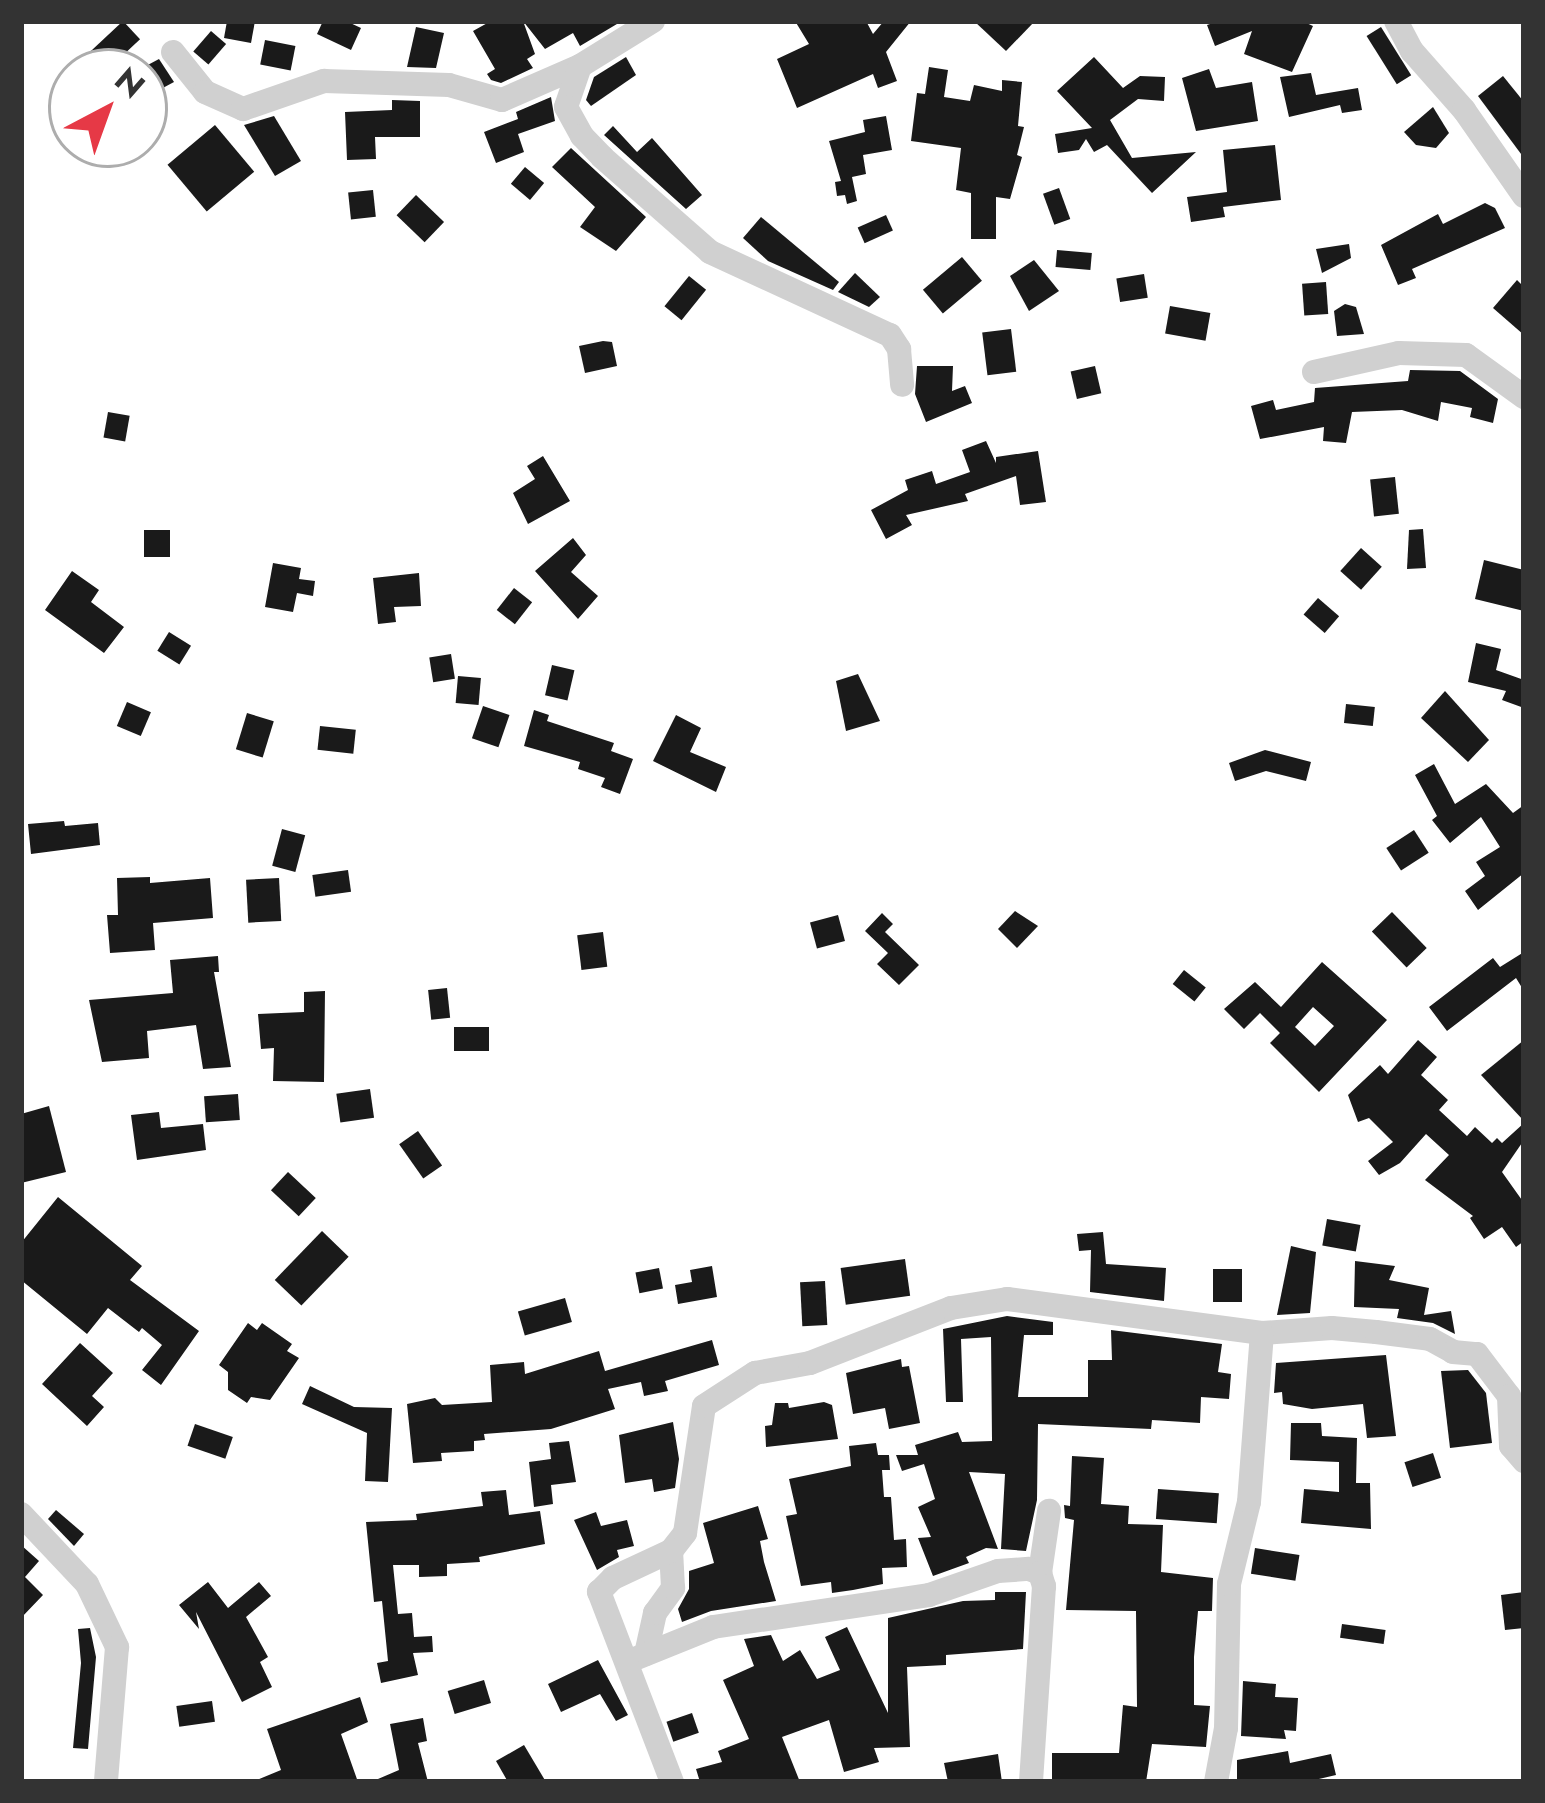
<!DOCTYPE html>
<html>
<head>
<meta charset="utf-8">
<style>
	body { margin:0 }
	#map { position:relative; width:1545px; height:1803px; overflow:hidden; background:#fff; font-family:Jost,sans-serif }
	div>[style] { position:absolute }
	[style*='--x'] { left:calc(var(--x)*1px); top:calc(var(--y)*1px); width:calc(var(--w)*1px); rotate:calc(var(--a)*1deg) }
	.building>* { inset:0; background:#1a1a1a; transform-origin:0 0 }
	.minor>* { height:24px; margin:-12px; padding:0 12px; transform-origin:12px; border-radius:12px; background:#d0d0d0 }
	span { translate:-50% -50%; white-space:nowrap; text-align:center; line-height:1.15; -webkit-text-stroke:12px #fff; paint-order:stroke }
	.frame { position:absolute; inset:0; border:24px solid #333; pointer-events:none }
	.north { position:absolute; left:48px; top:48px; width:120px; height:120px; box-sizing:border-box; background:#fff; border:3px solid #adadad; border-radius:50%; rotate:41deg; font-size:33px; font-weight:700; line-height:48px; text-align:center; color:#333 }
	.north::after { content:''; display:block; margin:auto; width:42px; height:54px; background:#e63946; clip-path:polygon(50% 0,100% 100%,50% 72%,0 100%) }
</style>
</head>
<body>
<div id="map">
	<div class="building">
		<i style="left:123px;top:21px;width:25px;height:53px;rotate:47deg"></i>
		<i style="clip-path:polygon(227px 21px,255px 21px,251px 43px,224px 38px)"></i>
		<i style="clip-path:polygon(323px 21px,346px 21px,361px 28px,351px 50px,317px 34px)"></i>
		<i style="clip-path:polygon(491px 21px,523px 21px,535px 54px,527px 59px,533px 68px,501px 83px,491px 80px,487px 74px,495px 69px,473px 31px)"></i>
		<i style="clip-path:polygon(523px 21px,622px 21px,580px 46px,573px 33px,545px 49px)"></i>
		<i style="clip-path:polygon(795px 21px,866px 21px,873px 34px,884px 21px,911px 21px,886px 52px,897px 81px,878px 88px,873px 74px,797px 108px,777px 59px,809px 44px)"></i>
		<i style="clip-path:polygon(974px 21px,1035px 21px,1006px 51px)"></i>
		<i style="clip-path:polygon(1219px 21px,1302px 21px,1313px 26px,1292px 72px,1244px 54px,1252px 31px,1215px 46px,1207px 25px)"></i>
		<i style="clip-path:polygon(416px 27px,444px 33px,436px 68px,407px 67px)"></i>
		<i style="left:1381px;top:27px;width:57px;height:17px;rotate:58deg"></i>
		<i style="left:211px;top:31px;width:20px;height:27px;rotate:41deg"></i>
		<i style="left:265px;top:40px;width:31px;height:25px;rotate:11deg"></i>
		<i style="clip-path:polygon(626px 57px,636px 75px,591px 106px,586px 100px,594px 77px)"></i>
		<i style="clip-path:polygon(1094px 57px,1123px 88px,1140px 76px,1165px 77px,1164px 101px,1138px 99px,1110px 120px,1132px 158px,1196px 152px,1152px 193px,1107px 145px,1094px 152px,1086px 139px,1079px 150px,1058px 153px,1055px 134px,1092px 128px,1057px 91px)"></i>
		<i style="clip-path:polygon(159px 59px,174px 82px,144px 98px,144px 67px)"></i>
		<i style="clip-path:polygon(929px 67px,948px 70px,944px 97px,970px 101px,974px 85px,1002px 91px,1002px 80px,1022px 82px,1018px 126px,1024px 127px,1017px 155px,1022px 157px,1010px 199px,996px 197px,996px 239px,971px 239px,971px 193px,956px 190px,961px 148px,911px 141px,917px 93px,925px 94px)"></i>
		<i style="clip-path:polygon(1209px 69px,1216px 88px,1252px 82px,1258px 121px,1196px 131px,1182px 78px)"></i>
		<i style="clip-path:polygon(1311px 73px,1316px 95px,1358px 88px,1362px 110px,1342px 113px,1340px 105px,1289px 117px,1280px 77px)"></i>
		<i style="clip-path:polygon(1503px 76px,1524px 102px,1524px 158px,1478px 96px)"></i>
		<i style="clip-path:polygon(551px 97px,555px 121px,518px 134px,524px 152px,496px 163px,484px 132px,518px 119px,516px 112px)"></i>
		<i style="clip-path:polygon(392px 100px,420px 101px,420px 137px,375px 137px,376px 159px,347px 160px,345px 112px,392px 110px)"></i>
		<i style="clip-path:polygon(1433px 107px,1449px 133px,1436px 148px,1416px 145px,1404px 132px)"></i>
		<i style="clip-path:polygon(274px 116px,301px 161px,275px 176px,244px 125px)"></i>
		<i style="clip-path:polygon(886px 116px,892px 150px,863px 155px,866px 174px,852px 177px,857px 201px,847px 204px,845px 195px,837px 196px,835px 182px,841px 181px,829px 141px,865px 132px,863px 120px)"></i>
		<i style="left:215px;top:125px;width:61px;height:62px;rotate:50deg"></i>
		<i style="clip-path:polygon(613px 126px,637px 152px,652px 138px,702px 195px,686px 209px,604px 135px)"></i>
		<i style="clip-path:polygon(1275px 145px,1281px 200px,1223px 207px,1225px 217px,1191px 222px,1187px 197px,1227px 192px,1223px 150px)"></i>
		<i style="clip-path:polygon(571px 148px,646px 217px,616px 251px,580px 227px,595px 207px,552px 167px)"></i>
		<i style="left:525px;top:167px;width:25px;height:22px;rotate:40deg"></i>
		<i style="left:1059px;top:188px;width:33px;height:17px;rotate:70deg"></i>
		<i style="left:373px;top:190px;width:27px;height:25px;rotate:84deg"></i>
		<i style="left:416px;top:195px;width:39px;height:28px;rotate:44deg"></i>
		<i style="clip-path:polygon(1485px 203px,1495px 208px,1505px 228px,1412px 269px,1416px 278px,1398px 285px,1381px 245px,1438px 214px,1443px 224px)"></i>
		<i style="left:886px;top:215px;width:17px;height:31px;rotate:66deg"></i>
		<i style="clip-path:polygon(761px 217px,839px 282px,833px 290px,768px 261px,743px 238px)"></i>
		<i style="clip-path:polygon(1349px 244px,1351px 258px,1322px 273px,1316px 249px)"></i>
		<i style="left:1057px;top:250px;width:35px;height:17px;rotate:5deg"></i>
		<i style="left:962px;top:257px;width:31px;height:51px;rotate:50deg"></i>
		<i style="clip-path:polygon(1034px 260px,1059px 291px,1029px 311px,1010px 276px)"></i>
		<i style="clip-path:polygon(855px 273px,880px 297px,869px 307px,838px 292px)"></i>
		<i style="left:1144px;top:274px;width:24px;height:28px;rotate:81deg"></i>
		<i style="left:689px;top:276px;width:22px;height:39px;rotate:39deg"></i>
		<i style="clip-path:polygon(1517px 280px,1524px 287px,1524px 335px,1493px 308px)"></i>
		<i style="left:1326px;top:282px;width:32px;height:24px;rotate:86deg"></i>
		<i style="clip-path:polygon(1345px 304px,1356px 307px,1364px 334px,1337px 336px,1334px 311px)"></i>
		<i style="left:1170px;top:306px;width:41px;height:28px;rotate:10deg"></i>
		<i style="left:1011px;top:329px;width:43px;height:29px;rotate:83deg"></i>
		<i style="clip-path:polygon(603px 341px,612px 342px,617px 366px,585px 373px,579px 346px)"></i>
		<i style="clip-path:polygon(917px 366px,953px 366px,952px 391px,965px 386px,972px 403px,926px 422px,915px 394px)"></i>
		<i style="left:1095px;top:366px;width:28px;height:25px;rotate:77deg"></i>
		<i style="clip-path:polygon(1410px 370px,1460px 371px,1498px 399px,1493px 423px,1470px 417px,1472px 408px,1441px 402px,1438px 421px,1402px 410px,1352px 412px,1346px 443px,1323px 441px,1324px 427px,1260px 439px,1251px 406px,1273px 400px,1276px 410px,1314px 402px,1315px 388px,1408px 381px)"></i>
		<i style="left:108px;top:412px;width:22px;height:26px;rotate:10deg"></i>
		<i style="clip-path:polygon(986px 441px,996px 463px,996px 457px,1038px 451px,1046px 502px,1020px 505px,1016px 476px,965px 494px,968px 501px,906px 515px,912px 525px,886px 539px,871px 510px,908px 490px,905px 480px,932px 471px,936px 484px,970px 472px,962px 450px)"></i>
		<i style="clip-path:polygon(543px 456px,570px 501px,528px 524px,513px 493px,535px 479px,527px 466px)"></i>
		<i style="left:1395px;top:477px;width:37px;height:25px;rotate:84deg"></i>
		<i style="clip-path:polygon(1423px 529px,1426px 568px,1407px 569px,1409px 530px)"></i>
		<i style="left:144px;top:530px;width:26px;height:27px"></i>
		<i style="clip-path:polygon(573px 538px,586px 555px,571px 572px,598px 596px,578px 619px,535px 571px)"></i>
		<i style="left:1361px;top:548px;width:28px;height:31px;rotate:42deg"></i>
		<i style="clip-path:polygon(1484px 560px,1524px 570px,1524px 611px,1475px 599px)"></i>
		<i style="clip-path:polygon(273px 563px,301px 568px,299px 579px,315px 581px,313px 596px,297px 593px,293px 612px,265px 607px)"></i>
		<i style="clip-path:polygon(72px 571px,99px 590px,91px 602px,124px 627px,104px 653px,45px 610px)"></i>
		<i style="clip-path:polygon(419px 573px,421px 606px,394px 607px,396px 622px,378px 624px,373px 578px)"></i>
		<i style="left:514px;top:588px;width:23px;height:28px;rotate:38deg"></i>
		<i style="left:1318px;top:598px;width:28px;height:22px;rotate:41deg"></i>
		<i style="left:169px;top:632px;width:26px;height:22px;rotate:32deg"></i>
		<i style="clip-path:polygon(1476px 643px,1501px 649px,1496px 670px,1524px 680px,1524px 708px,1502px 700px,1506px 691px,1468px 682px)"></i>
		<i style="left:451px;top:654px;width:25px;height:22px;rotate:81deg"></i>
		<i style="left:552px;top:665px;width:23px;height:31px;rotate:13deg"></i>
		<i style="clip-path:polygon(858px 674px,880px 721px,846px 731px,836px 681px)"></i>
		<i style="left:458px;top:676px;width:23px;height:27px;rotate:5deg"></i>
		<i style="clip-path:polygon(1445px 691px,1489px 740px,1468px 762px,1421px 718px)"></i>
		<i style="left:127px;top:702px;width:26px;height:26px;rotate:23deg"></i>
		<i style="left:1346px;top:704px;width:29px;height:19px;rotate:6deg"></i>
		<i style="left:483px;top:706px;width:28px;height:34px;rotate:19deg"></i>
		<i style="clip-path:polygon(534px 710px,549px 715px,547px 721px,614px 743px,611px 751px,633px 759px,620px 794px,601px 787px,605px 778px,578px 769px,580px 762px,524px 746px)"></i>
		<i style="left:247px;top:713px;width:28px;height:38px;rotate:17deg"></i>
		<i style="clip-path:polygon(676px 715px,701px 728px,690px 752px,726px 767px,716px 792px,653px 761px)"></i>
		<i style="left:320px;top:726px;width:36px;height:24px;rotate:6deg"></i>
		<i style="clip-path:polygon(1265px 750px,1311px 762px,1306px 781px,1266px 771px,1235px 781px,1229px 763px)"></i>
		<i style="clip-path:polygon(1434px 764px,1455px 804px,1486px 784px,1513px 813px,1524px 805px,1524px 873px,1478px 910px,1465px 891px,1485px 876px,1476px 862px,1500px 847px,1481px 817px,1450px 843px,1432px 820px,1437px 816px,1415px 775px)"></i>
		<i style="clip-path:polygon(64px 821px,65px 826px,98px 823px,100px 845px,31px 854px,28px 824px)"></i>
		<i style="left:282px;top:829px;width:24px;height:38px;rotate:15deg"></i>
		<i style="left:1414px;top:830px;width:27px;height:33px;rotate:57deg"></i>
		<i style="left:348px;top:870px;width:22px;height:36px;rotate:82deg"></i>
		<i style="clip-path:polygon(150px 877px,150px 883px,210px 878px,213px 918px,153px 923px,155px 950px,110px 953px,107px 915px,118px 915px,117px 878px)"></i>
		<i style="left:279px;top:878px;width:43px;height:33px;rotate:87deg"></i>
		<i style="clip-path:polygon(1015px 911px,1038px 926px,1017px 948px,998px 929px)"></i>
		<i style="left:1392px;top:912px;width:50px;height:28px;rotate:46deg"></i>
		<i style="clip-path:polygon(882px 913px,893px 924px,885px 932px,919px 965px,899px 985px,877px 964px,888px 953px,865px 931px)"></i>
		<i style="left:838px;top:915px;width:27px;height:29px;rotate:75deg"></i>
		<i style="left:603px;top:932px;width:35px;height:26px;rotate:83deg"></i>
		<i style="clip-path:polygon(1524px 952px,1524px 991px,1516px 978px,1447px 1031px,1429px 1007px,1493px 958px,1500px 967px)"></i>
		<i style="clip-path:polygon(218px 956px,219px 972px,214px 972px,231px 1067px,203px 1069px,196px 1025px,147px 1031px,149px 1058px,102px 1062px,89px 1000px,173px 993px,170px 960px)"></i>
		<i style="clip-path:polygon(evenodd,1322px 962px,1387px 1020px,1319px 1092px,1270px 1043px,1280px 1033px,1260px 1013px,1244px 1029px,1224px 1009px,1255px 982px,1281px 1007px,1322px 962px,1313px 1007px,1334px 1026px,1315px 1046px,1295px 1027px,1313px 1007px)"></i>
		<i style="left:1184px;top:970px;width:28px;height:18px;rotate:39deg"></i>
		<i style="left:447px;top:988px;width:30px;height:19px;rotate:84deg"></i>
		<i style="clip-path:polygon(325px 991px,324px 1082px,273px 1081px,274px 1048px,261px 1049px,258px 1014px,304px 1012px,304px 992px)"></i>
		<i style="left:489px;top:1027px;width:24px;height:35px;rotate:90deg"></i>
		<i style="clip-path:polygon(1418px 1040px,1437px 1057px,1421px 1075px,1448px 1100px,1439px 1110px,1467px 1136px,1475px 1127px,1492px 1143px,1497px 1138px,1502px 1143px,1524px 1123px,1524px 1140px,1502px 1172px,1524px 1203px,1524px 1241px,1516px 1247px,1502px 1227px,1484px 1239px,1470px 1218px,1473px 1216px,1425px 1180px,1449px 1155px,1426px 1134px,1400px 1163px,1379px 1175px,1368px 1161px,1393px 1142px,1369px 1118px,1358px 1122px,1348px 1095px,1380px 1065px,1388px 1074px)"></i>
		<i style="clip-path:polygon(1524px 1040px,1524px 1121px,1481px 1075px)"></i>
		<i style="left:370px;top:1089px;width:29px;height:34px;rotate:82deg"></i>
		<i style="left:238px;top:1094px;width:26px;height:34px;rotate:86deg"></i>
		<i style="clip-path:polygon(49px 1106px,66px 1172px,21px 1183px,21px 1114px)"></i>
		<i style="clip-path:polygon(159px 1112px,161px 1128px,203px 1124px,206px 1150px,137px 1160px,131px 1115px)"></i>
		<i style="left:418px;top:1131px;width:42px;height:23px;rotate:55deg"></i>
		<i style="left:288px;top:1172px;width:38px;height:25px;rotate:43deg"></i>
		<i style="clip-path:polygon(58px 1197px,142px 1266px,130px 1280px,199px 1331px,161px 1385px,142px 1370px,162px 1345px,142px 1328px,139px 1332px,108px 1308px,87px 1334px,21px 1280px,21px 1243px)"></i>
		<i style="left:1327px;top:1219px;width:34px;height:27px;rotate:10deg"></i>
		<i style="left:322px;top:1231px;width:37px;height:68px;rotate:44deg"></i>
		<i style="clip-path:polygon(1103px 1232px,1106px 1264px,1166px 1268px,1164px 1301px,1090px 1292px,1091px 1250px,1079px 1251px,1077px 1234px)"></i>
		<i style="clip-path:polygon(1291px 1246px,1316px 1252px,1310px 1313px,1277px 1315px)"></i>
		<i style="left:905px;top:1259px;width:37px;height:65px;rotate:82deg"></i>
		<i style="clip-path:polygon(1355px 1261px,1395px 1266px,1389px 1280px,1429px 1288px,1424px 1315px,1451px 1311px,1455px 1334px,1433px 1323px,1397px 1318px,1399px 1309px,1354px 1307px)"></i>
		<i style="clip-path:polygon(712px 1266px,717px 1297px,678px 1304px,675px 1285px,692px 1282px,690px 1270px)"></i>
		<i style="left:659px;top:1268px;width:21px;height:24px;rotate:79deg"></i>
		<i style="left:1213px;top:1269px;width:29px;height:33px"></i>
		<i style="left:825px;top:1281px;width:44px;height:25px;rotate:87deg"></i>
		<i style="left:565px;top:1298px;width:25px;height:49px;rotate:74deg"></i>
		<i style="clip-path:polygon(1007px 1316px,1053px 1322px,1053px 1335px,1024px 1335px,1018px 1397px,1088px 1397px,1088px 1360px,1112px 1360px,1111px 1330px,1222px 1344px,1218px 1372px,1231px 1374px,1229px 1399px,1201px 1397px,1200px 1423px,1152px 1420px,1151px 1429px,1038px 1424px,1037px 1500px,1026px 1551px,1001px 1549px,1005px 1474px,969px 1472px,998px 1549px,986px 1548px,966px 1557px,969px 1563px,933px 1576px,918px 1538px,931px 1537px,918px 1507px,935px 1499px,924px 1464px,902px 1471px,896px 1455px,918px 1455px,915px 1445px,958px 1432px,962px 1442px,992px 1441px,991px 1337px,961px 1339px,963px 1402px,946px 1402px,943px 1329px)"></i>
		<i style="clip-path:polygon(248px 1323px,257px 1330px,262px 1323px,292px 1344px,287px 1351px,299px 1358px,270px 1400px,251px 1397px,247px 1403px,228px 1390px,228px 1372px,219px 1365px)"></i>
		<i style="clip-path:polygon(712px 1340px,719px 1365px,665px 1381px,668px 1391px,644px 1396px,641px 1382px,608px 1389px,615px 1409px,551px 1429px,484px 1434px,485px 1440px,474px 1441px,474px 1451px,441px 1453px,442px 1461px,413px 1463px,407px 1404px,435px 1398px,442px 1405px,492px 1402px,490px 1365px,524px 1362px,525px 1374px,599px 1351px,605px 1371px)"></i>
		<i style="clip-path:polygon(80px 1343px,113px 1373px,92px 1396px,104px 1407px,87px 1426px,42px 1384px)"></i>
		<i style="clip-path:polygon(1386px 1355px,1396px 1436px,1367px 1438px,1363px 1404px,1312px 1409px,1283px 1404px,1282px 1392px,1274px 1393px,1276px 1363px)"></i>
		<i style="clip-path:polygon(901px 1359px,902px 1367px,909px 1366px,920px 1423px,889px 1429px,885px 1408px,853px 1414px,846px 1373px)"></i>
		<i style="clip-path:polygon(1468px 1370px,1486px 1393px,1492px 1443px,1450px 1448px,1441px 1371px)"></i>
		<i style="clip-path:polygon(310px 1386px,354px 1407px,392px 1408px,388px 1482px,365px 1481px,367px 1433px,302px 1404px)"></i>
		<i style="clip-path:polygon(824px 1402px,832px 1405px,838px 1439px,766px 1447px,765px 1426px,772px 1425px,775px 1403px,788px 1403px,789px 1408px)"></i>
		<i style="clip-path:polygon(673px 1422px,679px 1459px,675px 1488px,654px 1492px,652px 1479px,625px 1483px,619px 1435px)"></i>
		<i style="clip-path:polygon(1291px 1423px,1321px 1423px,1322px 1436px,1357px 1438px,1356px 1483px,1370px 1483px,1371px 1529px,1301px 1523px,1304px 1489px,1339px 1492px,1339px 1462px,1290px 1460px)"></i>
		<i style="left:195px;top:1424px;width:40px;height:23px;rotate:19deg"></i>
		<i style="clip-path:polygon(569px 1441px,576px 1482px,551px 1485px,553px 1504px,534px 1507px,529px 1462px,551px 1459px,549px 1443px)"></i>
		<i style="clip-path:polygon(876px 1443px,878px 1455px,889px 1455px,890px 1470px,882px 1470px,884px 1497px,891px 1497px,894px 1540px,906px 1539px,907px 1567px,882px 1568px,883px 1584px,853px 1590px,832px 1593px,831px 1582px,801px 1586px,786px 1516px,797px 1514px,789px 1479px,851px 1466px,849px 1446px)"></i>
		<i style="left:1433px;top:1453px;width:26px;height:30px;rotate:72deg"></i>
		<i style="clip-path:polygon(1072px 1456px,1104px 1458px,1101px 1504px,1129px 1506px,1128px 1524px,1163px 1525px,1161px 1572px,1213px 1578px,1212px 1611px,1198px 1611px,1194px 1657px,1194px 1705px,1210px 1706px,1206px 1747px,1152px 1744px,1146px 1782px,1052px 1782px,1052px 1753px,1119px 1753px,1123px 1705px,1137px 1707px,1136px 1611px,1066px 1610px,1074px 1520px,1065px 1518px,1064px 1505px,1070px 1506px)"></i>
		<i style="left:1158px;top:1489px;width:61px;height:30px;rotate:4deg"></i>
		<i style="clip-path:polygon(506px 1490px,509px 1515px,540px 1511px,545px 1544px,479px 1557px,480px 1562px,447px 1564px,447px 1576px,419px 1577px,419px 1565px,393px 1565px,398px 1614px,412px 1613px,414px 1637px,432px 1636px,433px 1652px,413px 1653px,418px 1675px,381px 1683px,377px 1663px,388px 1661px,382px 1601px,374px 1602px,366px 1522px,417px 1520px,416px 1514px,483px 1506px,481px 1492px)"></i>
		<i style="clip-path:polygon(758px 1506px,768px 1539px,760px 1541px,764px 1562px,776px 1601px,711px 1611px,682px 1622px,678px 1609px,689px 1589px,689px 1571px,714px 1563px,703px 1523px)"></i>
		<i style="clip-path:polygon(56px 1510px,84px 1534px,74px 1546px,48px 1519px)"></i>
		<i style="clip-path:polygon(596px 1512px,601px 1526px,627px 1520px,634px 1546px,617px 1550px,619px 1557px,597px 1570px,574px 1520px)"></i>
		<i style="clip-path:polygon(21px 1545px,39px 1561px,25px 1577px,43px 1595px,21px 1618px)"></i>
		<i style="left:1255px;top:1548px;width:45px;height:26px;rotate:9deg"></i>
		<i style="clip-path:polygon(208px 1582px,228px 1608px,259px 1582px,271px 1596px,246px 1617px,268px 1657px,260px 1662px,272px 1687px,242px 1702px,196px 1612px,199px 1629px,179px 1605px)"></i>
		<i style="clip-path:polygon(995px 1592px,1026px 1592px,1023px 1649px,946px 1655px,946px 1665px,907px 1667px,910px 1747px,874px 1748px,879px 1762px,844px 1772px,829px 1720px,782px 1737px,800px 1782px,700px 1782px,696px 1769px,722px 1762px,718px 1751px,749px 1739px,723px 1680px,754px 1666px,744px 1639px,771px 1635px,783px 1661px,800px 1650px,817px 1679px,840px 1670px,825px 1637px,847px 1627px,888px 1713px,888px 1618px,963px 1601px,995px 1600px)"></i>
		<i style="clip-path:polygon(1524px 1592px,1524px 1628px,1505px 1630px,1501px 1595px)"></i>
		<i style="left:1342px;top:1624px;width:44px;height:14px;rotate:8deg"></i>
		<i style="clip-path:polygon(90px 1628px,96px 1657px,88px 1749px,73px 1748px,81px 1663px,78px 1629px)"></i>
		<i style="clip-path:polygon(598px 1660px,628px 1715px,616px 1721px,600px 1694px,561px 1712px,548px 1684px)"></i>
		<i style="left:484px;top:1680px;width:24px;height:38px;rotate:73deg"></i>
		<i style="clip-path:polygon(1243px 1681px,1276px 1684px,1275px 1697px,1298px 1698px,1296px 1731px,1284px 1730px,1286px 1739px,1241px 1736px)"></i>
		<i style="clip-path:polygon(360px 1697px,368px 1722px,341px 1734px,358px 1782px,252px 1782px,281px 1770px,267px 1729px)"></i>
		<i style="left:212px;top:1701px;width:21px;height:36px;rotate:82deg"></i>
		<i style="left:692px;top:1713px;width:21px;height:27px;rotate:71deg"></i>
		<i style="clip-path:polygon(423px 1718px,427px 1741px,418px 1743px,428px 1782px,371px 1782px,399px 1770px,390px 1724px)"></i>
		<i style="clip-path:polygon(524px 1745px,546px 1782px,508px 1782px,496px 1761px)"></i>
		<i style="clip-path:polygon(1288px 1751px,1290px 1763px,1331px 1754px,1336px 1775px,1306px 1782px,1237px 1782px,1237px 1760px)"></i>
		<i style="clip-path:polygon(998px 1754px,1002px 1782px,948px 1782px,944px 1763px)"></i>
	</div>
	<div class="minor">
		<i style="--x:1396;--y:21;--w:34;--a:62"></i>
		<i style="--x:1412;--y:51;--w:79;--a:48.6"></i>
		<i style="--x:1464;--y:110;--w:105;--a:55.1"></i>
		<i style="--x:173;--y:52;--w:51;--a:51.3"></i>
		<i style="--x:205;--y:92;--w:42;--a:24.1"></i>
		<i style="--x:243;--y:109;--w:86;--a:-19.1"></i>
		<i style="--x:324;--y:81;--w:125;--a:1.8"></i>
		<i style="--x:449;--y:85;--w:55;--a:15.8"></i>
		<i style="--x:502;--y:100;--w:85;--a:-23.6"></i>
		<i style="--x:580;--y:66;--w:86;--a:-31.7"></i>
		<i style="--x:580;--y:66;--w:43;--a:108.9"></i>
		<i style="--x:566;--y:107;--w:33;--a:61"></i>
		<i style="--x:582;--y:136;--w:29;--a:46"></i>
		<i style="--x:602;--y:157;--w:144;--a:41.3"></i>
		<i style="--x:710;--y:252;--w:198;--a:24.8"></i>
		<i style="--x:890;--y:335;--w:17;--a:57"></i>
		<i style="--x:899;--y:349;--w:36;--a:85"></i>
		<i style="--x:1314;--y:372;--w:87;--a:-12.6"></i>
		<i style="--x:1399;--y:353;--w:67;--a:1.7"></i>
		<i style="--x:1466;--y:355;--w:72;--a:35.9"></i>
		<i style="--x:21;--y:1514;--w:96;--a:46.7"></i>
		<i style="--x:87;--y:1584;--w:70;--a:64.5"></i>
		<i style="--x:117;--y:1647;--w:135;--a:94.7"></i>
		<i style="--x:1040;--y:1573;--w:63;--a:-81.7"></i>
		<i style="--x:646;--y:1654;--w:42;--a:-77.6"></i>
		<i style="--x:655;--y:1613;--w:31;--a:-54"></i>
		<i style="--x:673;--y:1588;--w:37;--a:-93"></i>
		<i style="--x:627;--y:1662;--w:93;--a:-22.1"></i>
		<i style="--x:713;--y:1627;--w:218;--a:-8.4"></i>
		<i style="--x:929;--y:1595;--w:73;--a:-19.2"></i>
		<i style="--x:998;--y:1571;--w:31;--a:-4"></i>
		<i style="--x:1029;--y:1569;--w:12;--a:20"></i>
		<i style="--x:1040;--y:1573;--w:14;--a:73"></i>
		<i style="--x:1044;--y:1586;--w:196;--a:93.8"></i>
		<i style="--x:672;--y:1782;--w:204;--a:-111"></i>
		<i style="--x:599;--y:1592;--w:20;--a:-45"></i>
		<i style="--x:613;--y:1578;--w:64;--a:-25"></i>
		<i style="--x:671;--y:1551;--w:23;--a:-52"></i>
		<i style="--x:685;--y:1533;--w:128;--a:-81.5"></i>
		<i style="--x:704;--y:1406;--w:61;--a:-32.9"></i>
		<i style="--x:755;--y:1373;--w:56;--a:-10.3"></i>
		<i style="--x:810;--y:1363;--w:151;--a:-21.3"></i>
		<i style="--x:951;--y:1308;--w:57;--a:-9.1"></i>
		<i style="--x:1007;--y:1299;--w:257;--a:7.6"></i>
		<i style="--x:1262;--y:1333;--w:70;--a:-4.1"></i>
		<i style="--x:1332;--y:1328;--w:44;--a:5.2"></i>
		<i style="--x:1376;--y:1332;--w:54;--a:7.4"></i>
		<i style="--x:1430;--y:1339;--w:26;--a:29"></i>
		<i style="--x:1453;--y:1352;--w:24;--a:5"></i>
		<i style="--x:1477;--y:1354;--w:53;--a:52.7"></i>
		<i style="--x:1509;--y:1396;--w:50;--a:87.7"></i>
		<i style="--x:1511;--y:1446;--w:20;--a:49"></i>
		<i style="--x:1216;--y:1782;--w:55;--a:-79.5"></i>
		<i style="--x:1226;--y:1728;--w:144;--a:-88.8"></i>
		<i style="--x:1229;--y:1584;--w:84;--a:-76.3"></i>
		<i style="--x:1249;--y:1502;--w:169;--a:-85.6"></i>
	</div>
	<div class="frame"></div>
	<div class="north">N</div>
</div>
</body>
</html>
